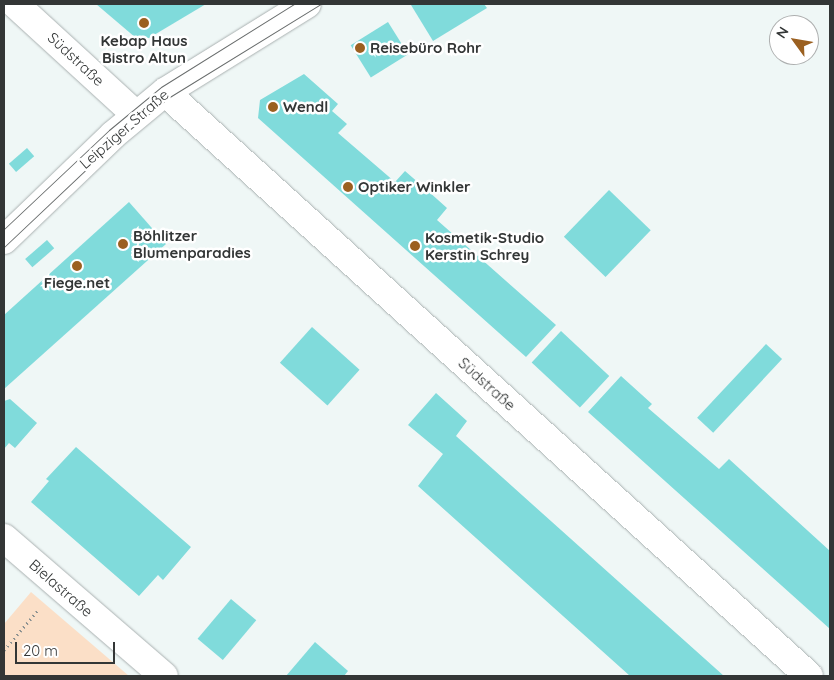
<!DOCTYPE html>
<html>
<head>
<meta charset="utf-8">
<style>
	body { margin:0 }
	#map { position:relative; width:834px; height:680px; overflow:hidden; background:#eff7f6; font-family:Quicksand,sans-serif }
	div>[style] { position:absolute }
	[style*='--x'] { left:calc(var(--x)*1px); top:calc(var(--y)*1px); width:calc(var(--w)*1px); rotate:calc(var(--a)*1deg) }
	.green>* { inset:0; background:#fbdfc7 }
	.building>* { inset:0; background:#80dbdb; transform-origin:0 0 }
	.path>* { height:3px; margin-top:-1.5px; transform-origin:0; background:repeating-linear-gradient(90deg,#8c9291 0 1px,transparent 0 5px) }
	.roads { filter:drop-shadow(0 0 1px #aab1b1) drop-shadow(0 0 1px #aab1b1) }
	.minor>* { height:28px; margin:-14px; padding:0 14px; transform-origin:14px; border-radius:14px; background:#fff }
	.tram>* { height:1px; margin:-0.5px; padding:0 0.5px; transform-origin:0.5px; border-radius:0.5px; background:#686c6c }
	.dots>* { width:14px; height:14px; translate:-50% -50%; box-sizing:border-box; border:2px solid #fff; border-radius:50% }
	span { translate:-50% -50%; white-space:nowrap; text-align:center; line-height:1.15; -webkit-text-stroke:5px #fff; paint-order:stroke }
	.poi-label { font-size:15px; color:#333636; font-weight:700 }
	.left { translate:0 -50%; text-align:left }
	.street-label { font-size:15px; color:#333636 }
	.frame { position:absolute; inset:0; border:5px solid #333636; pointer-events:none }
	.north { position:absolute; left:769px; top:15px; width:50px; height:50px; box-sizing:border-box; background:#fff; border:1px solid #adafaf; border-radius:50%; rotate:302deg; font-size:14px; font-weight:700; line-height:20px; text-align:center; color:#333636 }
	.north::after { content:''; display:block; margin:auto; width:18px; height:22px; background:#9b6020; clip-path:polygon(50% 0,100% 100%,50% 72%,0 100%) }
	.scale { position:absolute; left:15px; top:642px; width:100px; height:22px; box-sizing:border-box; border:2px solid #333636; border-top:0; padding-left:6px; font-size:15px; line-height:18px; white-space:nowrap; color:#333636; -webkit-text-stroke:4px #fff; paint-order:stroke }
</style>
</head>
<body>
<div id="map">
	<div class="green">
		<i style="clip-path:polygon(31px 592px,129px 676px,4px 676px,4px 624px)"></i>
	</div>
	<div class="building">
		<i style="clip-path:polygon(96px 4px,206px 4px,149px 38px,136px 38px)"></i>
		<i style="clip-path:polygon(484px 4px,487px 8px,433px 41px,411px 5px)"></i>
		<i style="left:388px;top:22px;width:38px;height:44px;rotate:58deg"></i>
		<i style="clip-path:polygon(304px 74px,338px 104px,332px 111px,347px 124px,338px 133px,395px 182px,405px 171px,428px 191px,447px 208px,437px 220px,556px 325px,526px 357px,258px 118px,260px 100px)"></i>
		<i style="left:27px;top:148px;width:11px;height:24px;rotate:49deg"></i>
		<i style="left:609px;top:190px;width:58px;height:65px;rotate:44deg"></i>
		<i style="clip-path:polygon(129px 202px,166px 244px,4px 389px,4px 315px)"></i>
		<i style="left:47px;top:240px;width:11px;height:29px;rotate:49deg"></i>
		<i style="left:312px;top:327px;width:64px;height:48px;rotate:42deg"></i>
		<i style="left:561px;top:331px;width:66px;height:43px;rotate:43deg"></i>
		<i style="left:766px;top:344px;width:22px;height:101px;rotate:43deg"></i>
		<i style="clip-path:polygon(621px 376px,652px 404px,648px 408px,719px 469px,729px 459px,830px 551px,830px 629px,588px 412px)"></i>
		<i style="clip-path:polygon(436px 393px,467px 421px,456px 436px,724px 676px,630px 676px,418px 486px,443px 454px,408px 425px)"></i>
		<i style="clip-path:polygon(10px 399px,37px 423px,15px 448px,9px 443px,4px 449px,4px 401px)"></i>
		<i style="clip-path:polygon(76px 447px,191px 547px,163px 580px,158px 575px,139px 596px,31px 502px,49px 481px,46px 479px)"></i>
		<i style="left:231px;top:599px;width:33px;height:52px;rotate:40deg"></i>
		<i style="clip-path:polygon(315px 642px,348px 671px,344px 676px,286px 676px)"></i>
	</div>
	<div class="path">
		<i style="--x:4;--y:650;--w:54;--a:-49.5"></i>
	</div>
	<div class="roads">
		<div class="minor">
			<i style="--x:15;--y:4;--w:164;--a:42.5"></i>
			<i style="--x:165;--y:92;--w:869;--a:42.2"></i>
			<i style="--x:4;--y:240;--w:151;--a:-43.9"></i>
			<i style="--x:113;--y:135;--w:67;--a:-39.6"></i>
			<i style="--x:165;--y:92;--w:167;--a:-31.8"></i>
			<i style="--x:4;--y:538;--w:211;--a:40.8"></i>
		</div>
	</div>
	<div class="tram">
		<i style="--x:4;--y:229;--w:144;--a:-43.3"></i>
		<i style="--x:109;--y:130;--w:67;--a:-39.6"></i>
		<i style="--x:161;--y:87;--w:157;--a:-32"></i>
		<i style="--x:4;--y:247;--w:156;--a:-43.4"></i>
		<i style="--x:117;--y:140;--w:66;--a:-39.5"></i>
		<i style="--x:168;--y:98;--w:180;--a:-31.6"></i>
	</div>
	<div class="dots">
		<i style="left:144px;top:23px;background:#9b6020"></i>
		<i style="left:360px;top:48px;background:#9b6020"></i>
		<i style="left:273px;top:107px;background:#9b6020"></i>
		<i style="left:348px;top:187px;background:#9b6020"></i>
		<i style="left:123px;top:244px;background:#9b6020"></i>
		<i style="left:415px;top:246px;background:#9b6020"></i>
		<i style="left:77px;top:266px;background:#9b6020"></i>
	</div>
	<div class="poi-label">
		<span style="left:144px;top:49px">Kebap Haus<br>Bistro Altun</span>
		<span class="left" style="left:370px;top:48px">Reisebüro Rohr</span>
		<span class="left" style="left:283px;top:107px">Wendl</span>
		<span class="left" style="left:358px;top:187px">Optiker Winkler</span>
		<span class="left" style="left:133px;top:244px">Böhlitzer<br>Blumenparadies</span>
		<span class="left" style="left:425px;top:246px">Kosmetik-Studio<br>Kerstin Schrey</span>
		<span style="left:77px;top:283px">Fiege.net</span>
	</div>
	<div class="street-label">
		<span style="left:76px;top:59px;rotate:43deg">Südstraße</span>
		<span style="left:124px;top:129px;rotate:-41deg">Leipziger Straße</span>
		<span style="left:487px;top:384px;rotate:42deg">Südstraße</span>
		<span style="left:61px;top:588px;rotate:41deg">Bielastraße</span>
	</div>
	<div class="frame"></div>
	<div class="north">N</div>
	<div class="scale">20 m</div>
</div>
</body>
</html>
